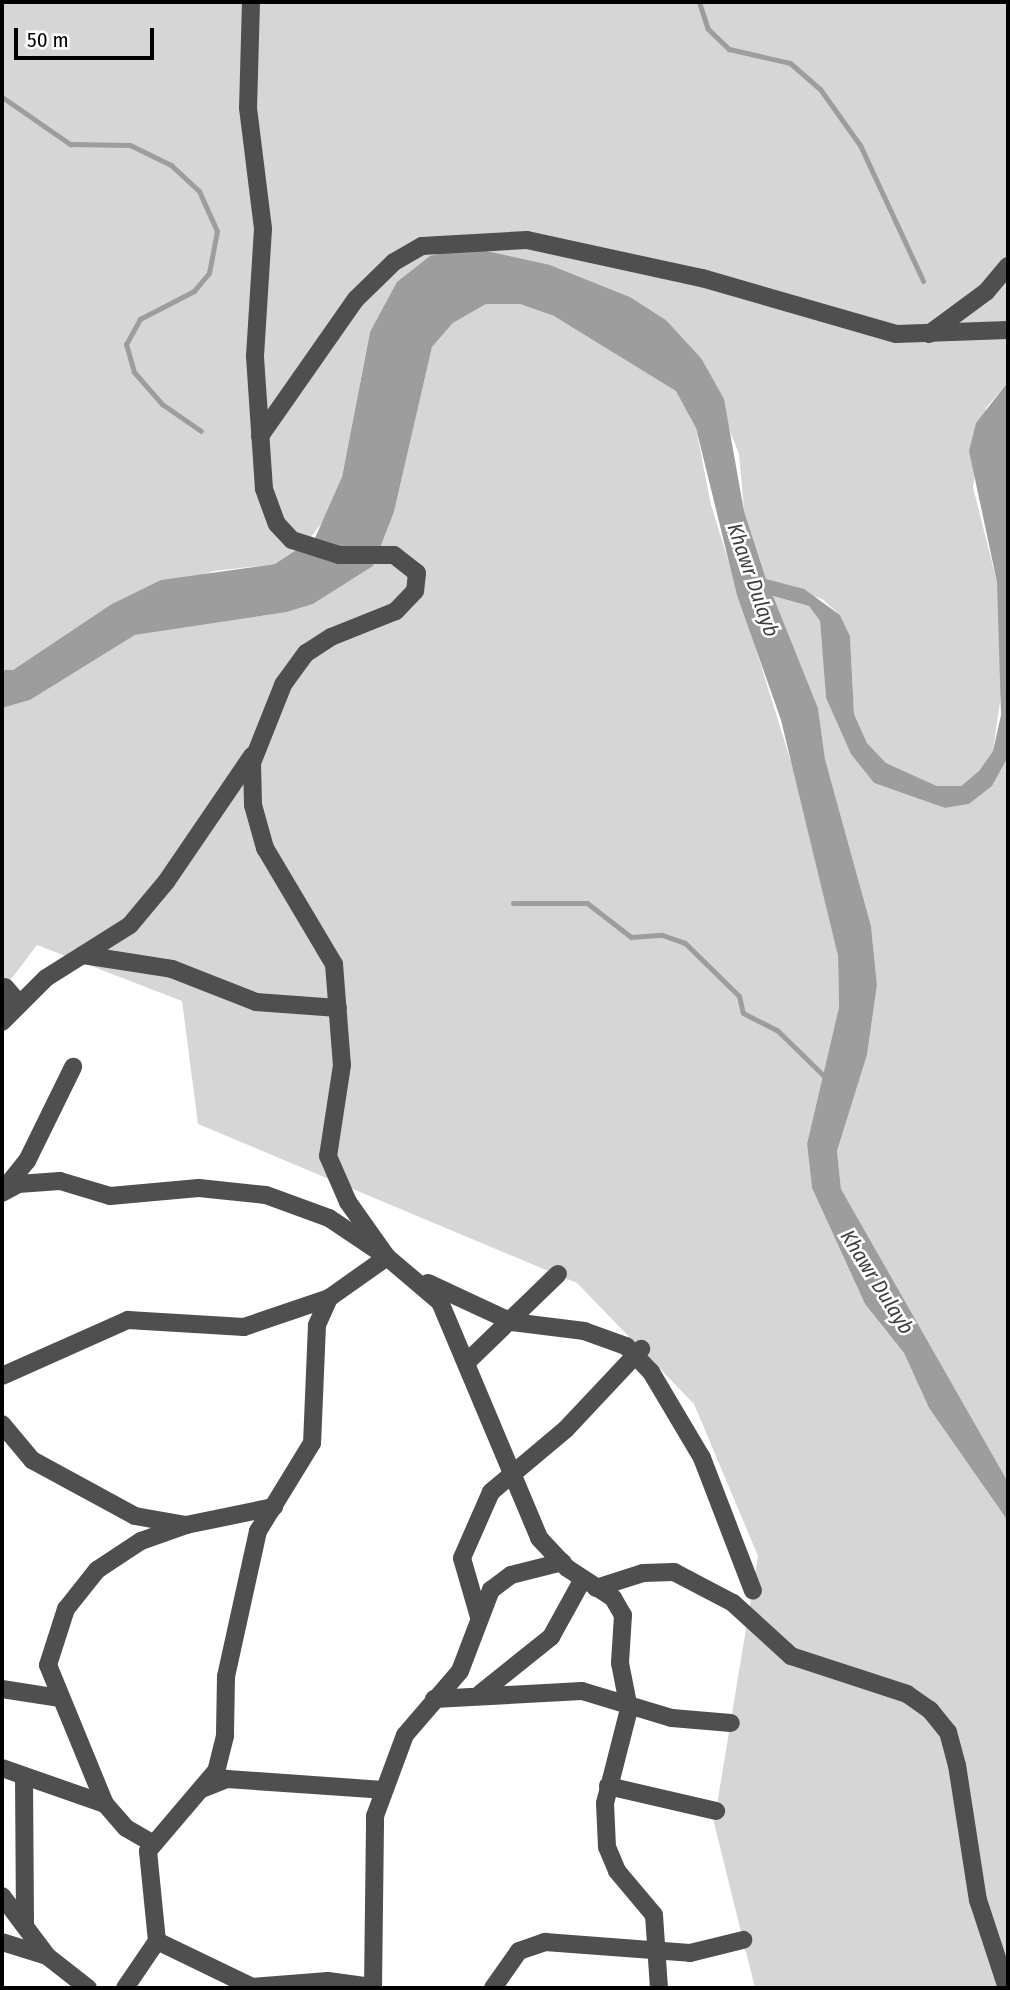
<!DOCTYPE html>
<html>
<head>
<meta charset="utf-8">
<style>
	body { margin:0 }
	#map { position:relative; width:1010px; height:1990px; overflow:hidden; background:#fff; font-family:"Fira Sans Condensed",sans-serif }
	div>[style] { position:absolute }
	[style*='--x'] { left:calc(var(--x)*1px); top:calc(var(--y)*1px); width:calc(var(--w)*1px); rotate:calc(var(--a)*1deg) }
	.green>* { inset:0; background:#d6d6d6 }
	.water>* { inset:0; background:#9d9d9d }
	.stream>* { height:5px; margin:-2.5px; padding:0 2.5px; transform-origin:2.5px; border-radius:2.5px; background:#9d9d9d }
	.minor>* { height:18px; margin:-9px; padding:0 9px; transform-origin:9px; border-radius:9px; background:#4f4f4f }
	span { translate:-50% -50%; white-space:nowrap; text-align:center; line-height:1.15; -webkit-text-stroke:5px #fff; paint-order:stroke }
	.water-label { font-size:21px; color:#3e3e3e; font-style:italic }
	.frame { position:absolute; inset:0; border:4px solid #000; pointer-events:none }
	.scale { position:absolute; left:14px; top:28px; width:140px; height:32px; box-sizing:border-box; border:4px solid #000; border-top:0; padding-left:9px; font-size:21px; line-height:24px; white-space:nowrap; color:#000; -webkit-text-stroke:5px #fff; paint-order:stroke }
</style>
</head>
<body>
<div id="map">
	<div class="green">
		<i style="clip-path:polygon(2px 2px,1008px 2px,1008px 382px,986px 408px,973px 487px,997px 582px,1004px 673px,993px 751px,979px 771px,961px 786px,937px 786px,886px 763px,867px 743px,854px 714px,850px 636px,840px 615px,822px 599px,766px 579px,744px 511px,739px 454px,701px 358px,666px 320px,630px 297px,550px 265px,370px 331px,342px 477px,330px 512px,299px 553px,275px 564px,214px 571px,110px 605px,13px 670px,2px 670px)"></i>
		<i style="clip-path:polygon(486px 304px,520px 304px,554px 316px,643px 366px,677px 391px,696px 428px,711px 505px,797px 781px,838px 956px,839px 1007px,807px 1144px,812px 1188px,865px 1304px,904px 1353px,929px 1408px,1008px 1521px,1008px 1988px,755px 1988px,714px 1823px,758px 1556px,694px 1404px,577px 1283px,198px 1124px,182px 1001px,37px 945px,2px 991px,2px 708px,30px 700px,135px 635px,287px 612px,313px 604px,373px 566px,394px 512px,432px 347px,453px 323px)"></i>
		<i style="clip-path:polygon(773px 596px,809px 606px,820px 621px,826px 698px,851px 753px,874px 783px,945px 808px,969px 804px,992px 786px,1008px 757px,1008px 1482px,841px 1189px,837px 1151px,867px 1055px,877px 985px,871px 926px,825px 759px,818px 708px)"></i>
	</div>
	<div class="water">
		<i style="clip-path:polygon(468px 247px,550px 265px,630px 297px,666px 320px,701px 358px,724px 399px,744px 511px,766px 579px,804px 589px,840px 615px,850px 636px,854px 714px,867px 743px,886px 763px,937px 786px,961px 786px,979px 771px,993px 751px,1001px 715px,997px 582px,969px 451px,976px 423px,1008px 382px,1008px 757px,992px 786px,969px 804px,945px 808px,874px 783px,851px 754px,826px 698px,820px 621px,809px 606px,773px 596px,818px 708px,825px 759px,871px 926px,877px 985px,867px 1055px,837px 1151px,841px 1189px,1008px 1482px,1008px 1521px,929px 1408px,904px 1353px,865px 1304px,812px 1188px,807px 1144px,839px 1007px,838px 956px,781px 720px,737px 595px,696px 428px,676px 391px,554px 316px,520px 304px,486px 304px,453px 323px,432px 347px,394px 512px,373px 566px,313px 604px,287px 612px,135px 635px,30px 700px,2px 708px,2px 670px,13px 670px,110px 605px,161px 580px,275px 564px,315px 538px,342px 477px,370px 332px,397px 282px,430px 256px)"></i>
	</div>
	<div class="stream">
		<i style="--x:699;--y:2;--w:28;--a:72"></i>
		<i style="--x:708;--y:29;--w:29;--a:44"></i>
		<i style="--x:729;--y:49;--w:63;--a:12.9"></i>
		<i style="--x:790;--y:63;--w:40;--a:41"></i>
		<i style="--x:820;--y:89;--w:69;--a:54.5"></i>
		<i style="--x:860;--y:145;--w:150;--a:65.1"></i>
		<i style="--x:2;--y:97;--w:83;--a:34.7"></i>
		<i style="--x:70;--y:144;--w:60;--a:1"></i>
		<i style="--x:130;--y:145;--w:46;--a:26"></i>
		<i style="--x:171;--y:165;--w:38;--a:43"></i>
		<i style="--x:199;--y:191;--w:44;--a:65.8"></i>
		<i style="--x:217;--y:231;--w:43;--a:100.8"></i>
		<i style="--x:209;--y:273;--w:23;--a:130"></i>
		<i style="--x:194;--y:291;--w:61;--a:152.6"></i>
		<i style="--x:140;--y:319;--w:29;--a:119"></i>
		<i style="--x:126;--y:344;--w:29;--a:74"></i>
		<i style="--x:134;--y:372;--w:43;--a:48.8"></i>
		<i style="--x:162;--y:404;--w:47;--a:34.7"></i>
		<i style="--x:513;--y:903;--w:74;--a:0"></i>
		<i style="--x:587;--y:903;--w:56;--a:37.7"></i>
		<i style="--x:631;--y:937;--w:31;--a:-4"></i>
		<i style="--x:662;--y:935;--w:24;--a:19"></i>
		<i style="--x:685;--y:943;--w:76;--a:44.5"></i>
		<i style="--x:739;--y:996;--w:17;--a:77"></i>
		<i style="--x:743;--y:1013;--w:38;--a:27"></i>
		<i style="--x:777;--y:1030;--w:69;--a:44.4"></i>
	</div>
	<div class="minor">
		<i style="--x:251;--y:2;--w:106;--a:91.6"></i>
		<i style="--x:248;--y:108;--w:122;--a:82.9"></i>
		<i style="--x:263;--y:229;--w:128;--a:93.6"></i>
		<i style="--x:255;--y:357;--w:132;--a:86.1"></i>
		<i style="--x:264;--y:489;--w:37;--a:70"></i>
		<i style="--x:277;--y:524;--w:22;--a:47"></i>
		<i style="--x:292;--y:540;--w:49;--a:17.7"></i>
		<i style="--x:339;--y:555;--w:55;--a:0"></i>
		<i style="--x:394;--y:555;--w:29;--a:38"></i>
		<i style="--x:417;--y:573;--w:18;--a:96"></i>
		<i style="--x:415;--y:591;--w:28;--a:134"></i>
		<i style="--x:396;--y:611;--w:70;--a:158.2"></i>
		<i style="--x:331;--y:637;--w:30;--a:147"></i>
		<i style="--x:306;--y:653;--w:39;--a:126"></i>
		<i style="--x:283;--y:685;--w:84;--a:111.7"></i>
		<i style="--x:252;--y:763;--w:42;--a:88.6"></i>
		<i style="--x:253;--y:805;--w:45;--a:74.4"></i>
		<i style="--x:265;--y:848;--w:135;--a:59.3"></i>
		<i style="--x:334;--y:964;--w:101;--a:85.5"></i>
		<i style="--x:342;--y:1065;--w:92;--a:98.7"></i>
		<i style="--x:328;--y:1156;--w:50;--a:66.5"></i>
		<i style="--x:348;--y:1202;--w:67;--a:54.7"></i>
		<i style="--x:387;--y:1257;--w:70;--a:40.3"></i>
		<i style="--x:440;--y:1302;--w:256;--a:67.2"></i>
		<i style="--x:539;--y:1538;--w:41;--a:47"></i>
		<i style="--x:567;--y:1568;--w:55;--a:33.1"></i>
		<i style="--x:613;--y:1598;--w:20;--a:60"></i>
		<i style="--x:623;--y:1615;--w:48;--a:93.6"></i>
		<i style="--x:620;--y:1663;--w:47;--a:78.9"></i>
		<i style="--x:629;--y:1709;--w:97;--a:104.3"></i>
		<i style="--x:605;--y:1803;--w:44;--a:87.4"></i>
		<i style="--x:607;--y:1847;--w:26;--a:67"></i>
		<i style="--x:617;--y:1871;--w:57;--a:49.9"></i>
		<i style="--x:654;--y:1915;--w:73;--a:86.1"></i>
		<i style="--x:929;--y:334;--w:71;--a:-36.4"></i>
		<i style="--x:986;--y:292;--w:34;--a:-50"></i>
		<i style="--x:260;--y:436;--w:167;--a:-55"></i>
		<i style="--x:356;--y:299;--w:53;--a:-44.2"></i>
		<i style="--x:394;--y:262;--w:32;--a:-30"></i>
		<i style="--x:422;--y:246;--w:105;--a:-3.3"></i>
		<i style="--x:527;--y:240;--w:179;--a:12.3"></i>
		<i style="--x:702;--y:278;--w:202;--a:16.1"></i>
		<i style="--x:896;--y:334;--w:112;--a:-2"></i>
		<i style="--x:83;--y:955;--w:90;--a:8.9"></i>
		<i style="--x:172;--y:969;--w:90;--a:21.4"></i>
		<i style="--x:256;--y:1002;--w:82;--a:4.2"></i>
		<i style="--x:5;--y:987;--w:20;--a:49"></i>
		<i style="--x:18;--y:1002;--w:11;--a:153"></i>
		<i style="--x:2;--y:1022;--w:62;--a:-45"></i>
		<i style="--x:46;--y:978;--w:99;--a:-32.2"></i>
		<i style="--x:130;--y:925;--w:56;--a:-50.1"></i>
		<i style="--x:166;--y:882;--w:153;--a:-55.7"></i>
		<i style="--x:4;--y:1189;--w:36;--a:-51"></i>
		<i style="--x:27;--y:1161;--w:105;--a:-63.9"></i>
		<i style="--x:2;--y:1193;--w:18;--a:-29"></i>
		<i style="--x:18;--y:1184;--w:42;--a:-4.1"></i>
		<i style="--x:60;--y:1181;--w:52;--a:16.7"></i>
		<i style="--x:110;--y:1196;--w:89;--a:-5.1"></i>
		<i style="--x:199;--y:1188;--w:67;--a:6"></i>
		<i style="--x:266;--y:1195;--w:67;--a:20.1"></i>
		<i style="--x:329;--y:1218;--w:70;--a:33.9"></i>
		<i style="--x:387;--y:1257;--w:71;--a:144.7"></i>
		<i style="--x:329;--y:1298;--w:30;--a:114"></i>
		<i style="--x:317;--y:1325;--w:118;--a:92.4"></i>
		<i style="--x:312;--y:1443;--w:103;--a:121.5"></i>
		<i style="--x:258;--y:1531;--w:148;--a:102.4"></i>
		<i style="--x:226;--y:1676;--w:60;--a:91"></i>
		<i style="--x:225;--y:1736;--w:36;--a:104"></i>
		<i style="--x:216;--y:1771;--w:105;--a:130.4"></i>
		<i style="--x:148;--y:1851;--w:90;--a:84.3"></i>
		<i style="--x:157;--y:1941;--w:57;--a:124.2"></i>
		<i style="--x:428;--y:1283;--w:93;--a:24.9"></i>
		<i style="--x:512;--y:1322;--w:73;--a:7.1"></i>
		<i style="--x:584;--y:1331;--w:45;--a:19.7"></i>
		<i style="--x:626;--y:1346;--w:36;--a:46"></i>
		<i style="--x:651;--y:1372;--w:100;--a:59.3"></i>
		<i style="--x:702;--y:1458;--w:142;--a:69"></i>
		<i style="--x:466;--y:1363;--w:128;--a:-44.1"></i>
		<i style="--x:2;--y:1376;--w:138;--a:-24"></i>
		<i style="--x:128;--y:1320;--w:116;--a:3.5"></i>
		<i style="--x:244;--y:1327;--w:90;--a:-18.8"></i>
		<i style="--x:2;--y:1424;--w:47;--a:50.2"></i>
		<i style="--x:32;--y:1460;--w:117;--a:28.5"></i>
		<i style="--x:135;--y:1516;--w:52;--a:10"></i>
		<i style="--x:186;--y:1525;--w:90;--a:-11.6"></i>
		<i style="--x:596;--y:1588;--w:49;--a:-17.7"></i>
		<i style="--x:643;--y:1573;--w:31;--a:-2"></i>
		<i style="--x:674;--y:1572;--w:67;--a:27.7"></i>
		<i style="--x:733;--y:1603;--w:79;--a:42.4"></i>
		<i style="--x:791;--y:1656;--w:122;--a:18.1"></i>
		<i style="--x:907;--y:1694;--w:28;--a:35"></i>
		<i style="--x:930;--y:1710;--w:28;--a:51"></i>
		<i style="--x:948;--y:1732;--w:34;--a:75"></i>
		<i style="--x:957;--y:1765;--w:137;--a:81.2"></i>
		<i style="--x:978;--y:1900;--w:93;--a:71.8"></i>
		<i style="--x:479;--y:1617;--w:61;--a:-106.1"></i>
		<i style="--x:462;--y:1558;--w:72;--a:-66.3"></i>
		<i style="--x:491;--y:1492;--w:98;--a:-40"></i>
		<i style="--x:566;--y:1429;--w:110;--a:-46.8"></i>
		<i style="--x:2;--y:1689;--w:59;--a:8.8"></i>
		<i style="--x:481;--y:1693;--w:90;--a:-38.7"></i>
		<i style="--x:551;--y:1637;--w:66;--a:-61.1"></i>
		<i style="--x:434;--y:1699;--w:148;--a:-3.1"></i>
		<i style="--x:582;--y:1691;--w:94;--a:16.7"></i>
		<i style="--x:672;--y:1718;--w:59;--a:4.8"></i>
		<i style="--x:2;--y:1768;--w:109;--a:19.3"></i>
		<i style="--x:24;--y:1777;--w:149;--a:89.6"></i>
		<i style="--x:608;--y:1786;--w:111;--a:13"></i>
		<i style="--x:202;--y:1789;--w:27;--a:-22"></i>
		<i style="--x:227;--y:1779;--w:156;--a:4"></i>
		<i style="--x:152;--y:1843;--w:30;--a:-150"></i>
		<i style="--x:126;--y:1828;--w:32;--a:-131"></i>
		<i style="--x:105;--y:1804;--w:150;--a:-112.3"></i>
		<i style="--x:48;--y:1665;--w:59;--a:-72.2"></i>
		<i style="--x:66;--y:1609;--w:50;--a:-51.5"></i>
		<i style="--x:97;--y:1570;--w:53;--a:-33.4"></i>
		<i style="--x:141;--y:1541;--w:48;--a:-19.6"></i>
		<i style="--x:2;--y:1896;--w:75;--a:53.1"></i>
		<i style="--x:47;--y:1956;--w:52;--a:38"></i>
		<i style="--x:157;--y:1941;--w:106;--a:25.8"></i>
		<i style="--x:252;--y:1987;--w:76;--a:-4.5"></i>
		<i style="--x:328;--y:1981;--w:44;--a:7.8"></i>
		<i style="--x:2;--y:1942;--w:47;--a:17.3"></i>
		<i style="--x:373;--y:1988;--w:172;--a:-89.3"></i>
		<i style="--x:375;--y:1816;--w:86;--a:-69.7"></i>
		<i style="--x:405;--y:1735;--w:84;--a:-49.3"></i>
		<i style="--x:460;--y:1671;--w:87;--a:-69.1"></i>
		<i style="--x:491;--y:1590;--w:25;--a:-37"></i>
		<i style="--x:511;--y:1575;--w:53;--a:-14.3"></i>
		<i style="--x:493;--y:1988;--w:45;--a:-54.9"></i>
		<i style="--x:519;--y:1951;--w:28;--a:-19"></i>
		<i style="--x:545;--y:1942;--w:145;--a:4.3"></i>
		<i style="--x:690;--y:1953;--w:55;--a:-13.8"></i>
	</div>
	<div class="water-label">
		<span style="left:753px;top:580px;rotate:71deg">Khawr Dulayb</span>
		<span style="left:877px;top:1282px;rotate:58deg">Khawr Dulayb</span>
	</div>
	<div class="frame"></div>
	<div class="scale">50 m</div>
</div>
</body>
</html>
